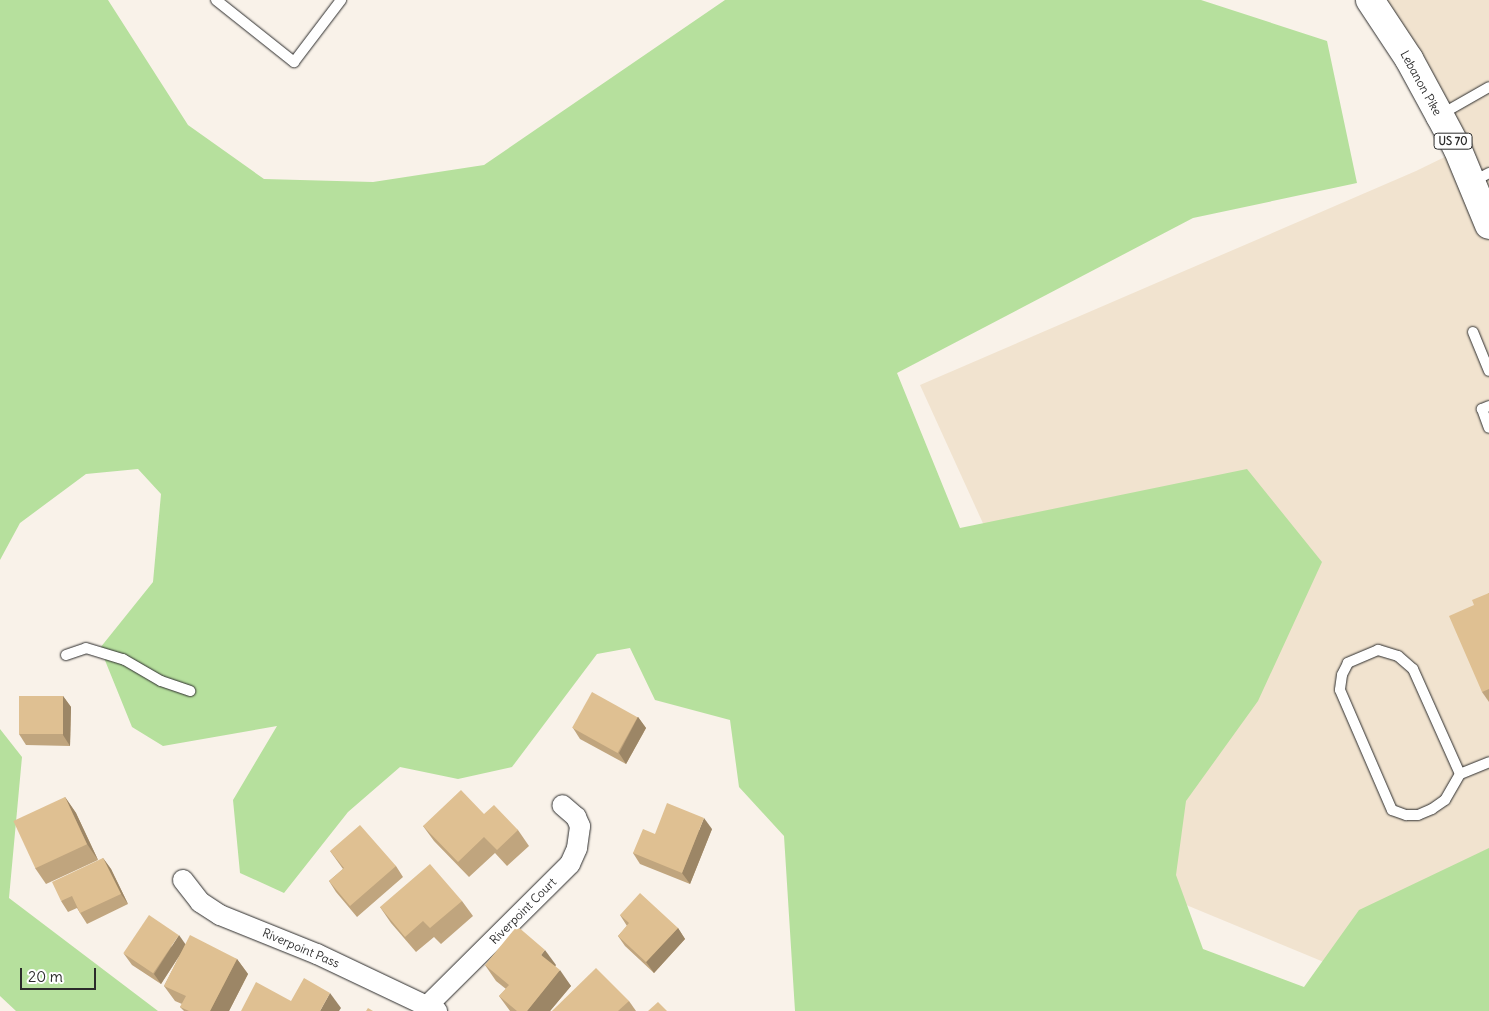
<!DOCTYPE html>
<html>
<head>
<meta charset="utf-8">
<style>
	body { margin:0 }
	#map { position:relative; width:1489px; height:1011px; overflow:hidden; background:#f9f2e9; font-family:Delius,sans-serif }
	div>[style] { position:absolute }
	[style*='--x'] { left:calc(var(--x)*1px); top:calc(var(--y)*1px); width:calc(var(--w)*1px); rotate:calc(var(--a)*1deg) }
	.built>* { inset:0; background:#f1e3cf }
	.green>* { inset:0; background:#b6e09d }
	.roads { filter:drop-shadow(0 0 1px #2b2b2b) drop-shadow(0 0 1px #2b2b2b) }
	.lane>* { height:10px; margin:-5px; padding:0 5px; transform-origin:5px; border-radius:5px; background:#fff }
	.street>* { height:20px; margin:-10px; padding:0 10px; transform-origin:10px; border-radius:10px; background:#fff }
	.primary>* { height:28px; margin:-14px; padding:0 14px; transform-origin:14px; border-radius:14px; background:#fff }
	.wall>* { inset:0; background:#c0a57e }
	.shaded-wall>* { inset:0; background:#9c8666 }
	.building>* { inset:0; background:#dfc092; transform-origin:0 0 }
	span { translate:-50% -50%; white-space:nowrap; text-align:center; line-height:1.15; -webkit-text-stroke:5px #fff; paint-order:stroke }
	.shield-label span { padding:1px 4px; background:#fff; border:1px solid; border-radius:4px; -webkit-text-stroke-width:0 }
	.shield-label { font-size:11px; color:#2b2b2b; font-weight:700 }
	.street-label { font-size:12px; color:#2b2b2b }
	.scale { position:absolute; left:20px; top:968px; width:76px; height:22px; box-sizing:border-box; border:2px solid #2b2b2b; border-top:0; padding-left:6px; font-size:15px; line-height:18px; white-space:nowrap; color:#2b2b2b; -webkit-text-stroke:4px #fff; paint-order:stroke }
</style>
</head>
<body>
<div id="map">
	<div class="built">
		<i style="clip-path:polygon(1370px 0,1489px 0,1489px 1011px,1418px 1001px,1150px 890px,920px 385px,1416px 171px,1457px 151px)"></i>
	</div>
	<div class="green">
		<i style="clip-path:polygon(0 0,108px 0,188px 125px,264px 179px,373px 182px,484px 165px,725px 0,1201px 0,1327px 41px,1357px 183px,1193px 218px,897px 373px,960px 528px,1247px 469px,1322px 562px,1258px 701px,1186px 801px,1176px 875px,1203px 949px,1304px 987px,1359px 910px,1489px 848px,1489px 1011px,795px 1011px,784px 836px,739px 787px,730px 720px,655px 700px,630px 648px,597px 654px,512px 767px,458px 779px,400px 767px,348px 812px,284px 893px,240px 873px,233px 800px,277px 726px,163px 746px,132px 727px,100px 648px,153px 582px,161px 494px,138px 469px,86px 474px,20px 523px,0 560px)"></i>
		<i style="clip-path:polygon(0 729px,22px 757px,9px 898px,158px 1011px,16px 1011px,0 996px)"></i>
	</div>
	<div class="roads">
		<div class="lane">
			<i style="--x:216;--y:0;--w:100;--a:38.5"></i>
			<i style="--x:294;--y:62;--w:78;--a:-52.8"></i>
			<i style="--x:1440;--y:115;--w:56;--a:-29.7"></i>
			<i style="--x:1472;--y:182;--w:19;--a:-28"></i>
			<i style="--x:1473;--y:332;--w:42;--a:67.7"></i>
			<i style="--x:1489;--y:406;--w:8;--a:157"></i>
			<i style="--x:1482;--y:409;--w:20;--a:70"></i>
			<i style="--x:66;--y:655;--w:21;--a:-19"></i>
			<i style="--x:86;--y:648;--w:39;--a:17"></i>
			<i style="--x:123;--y:659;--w:44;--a:30.1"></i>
			<i style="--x:161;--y:681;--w:31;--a:19"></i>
			<i style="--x:1460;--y:774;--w:115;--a:-114.1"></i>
			<i style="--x:1413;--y:669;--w:20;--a:-139"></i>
			<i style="--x:1398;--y:656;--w:21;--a:-163"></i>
			<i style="--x:1378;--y:650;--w:33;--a:157"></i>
			<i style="--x:1348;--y:663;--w:13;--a:117"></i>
			<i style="--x:1342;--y:675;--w:15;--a:98"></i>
			<i style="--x:1340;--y:690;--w:131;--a:66.6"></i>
			<i style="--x:1392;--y:810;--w:15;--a:20"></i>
			<i style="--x:1406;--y:815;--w:12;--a:0"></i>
			<i style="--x:1418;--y:815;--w:15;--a:-23"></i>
			<i style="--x:1432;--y:809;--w:16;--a:-35"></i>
			<i style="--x:1445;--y:800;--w:30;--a:-60"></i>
			<i style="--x:1460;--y:774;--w:31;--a:-22"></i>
		</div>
		<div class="street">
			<i style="--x:183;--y:880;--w:28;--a:52"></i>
			<i style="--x:200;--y:902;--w:24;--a:33"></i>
			<i style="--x:220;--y:915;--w:105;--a:21.9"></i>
			<i style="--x:317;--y:954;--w:133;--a:25.4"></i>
			<i style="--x:428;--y:1005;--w:200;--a:-44.8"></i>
			<i style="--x:570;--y:864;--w:17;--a:-66"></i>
			<i style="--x:577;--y:848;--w:22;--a:-82"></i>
			<i style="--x:580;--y:826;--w:10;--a:-114"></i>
			<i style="--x:576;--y:817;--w:18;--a:-139"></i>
		</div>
		<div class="primary">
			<i style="--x:1370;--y:0;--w:71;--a:56.5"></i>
			<i style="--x:1409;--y:59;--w:65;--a:61.5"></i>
			<i style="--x:1440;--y:116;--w:38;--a:62"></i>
			<i style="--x:1458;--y:150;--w:81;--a:67.5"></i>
		</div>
	</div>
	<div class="wall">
		<i style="clip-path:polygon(1489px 593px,1489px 702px,1482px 692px,1474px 605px)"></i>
		<i style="clip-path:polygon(63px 696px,71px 707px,70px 746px,26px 745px,19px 734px)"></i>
		<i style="clip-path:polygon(638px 717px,646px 728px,626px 764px,580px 739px,573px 728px)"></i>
		<i style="clip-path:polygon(65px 797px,76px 813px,98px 860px,46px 884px,35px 868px)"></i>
		<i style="clip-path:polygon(484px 814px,518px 830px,529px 846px,507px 866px,495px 853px,469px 877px,434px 841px,423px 826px)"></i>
		<i style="clip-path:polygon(712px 829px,690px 884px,640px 864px,633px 853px,655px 834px)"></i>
		<i style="clip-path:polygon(330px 851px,396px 866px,403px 877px,357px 917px,336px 892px,329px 881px,343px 869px)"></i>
		<i style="clip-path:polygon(103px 858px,111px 869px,128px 904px,87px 924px,80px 913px,77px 908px,68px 912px,61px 901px)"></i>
		<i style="clip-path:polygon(462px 901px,473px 916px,441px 944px,434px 937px,416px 952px,391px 923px,380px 907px)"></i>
		<i style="clip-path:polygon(620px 915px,678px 928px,685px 939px,654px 973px,625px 946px,618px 936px,627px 926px)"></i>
		<i style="clip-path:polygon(186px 944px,237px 959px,248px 974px,229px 1011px,184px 1011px,180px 1007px,182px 1004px,175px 1001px,164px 986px,180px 955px,161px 984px,132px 965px,124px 954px)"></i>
		<i style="clip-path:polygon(485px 965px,556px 965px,555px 966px,571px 986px,550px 1011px,510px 1011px,499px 996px,506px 989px,496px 981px)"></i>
		<i style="clip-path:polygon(629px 1001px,636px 1011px,552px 1011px)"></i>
	</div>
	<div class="shaded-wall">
		<i style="clip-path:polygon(63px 696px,71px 707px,70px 746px,63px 735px)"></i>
		<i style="clip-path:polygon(638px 717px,646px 728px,626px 764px,619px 753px)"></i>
		<i style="clip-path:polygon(65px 797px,76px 813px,98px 860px,87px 844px)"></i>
		<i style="clip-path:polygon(704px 818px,712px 829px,690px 884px,682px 873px)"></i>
		<i style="clip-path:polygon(103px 858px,111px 869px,128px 904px,121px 894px)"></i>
		<i style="clip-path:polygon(678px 928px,685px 939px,654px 973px,646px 962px)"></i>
		<i style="clip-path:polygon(179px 935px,186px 945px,161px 984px,154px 974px)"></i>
		<i style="clip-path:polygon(545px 950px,556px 965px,552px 970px,541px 955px)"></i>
		<i style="clip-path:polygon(237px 959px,248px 974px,229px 1011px,210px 1011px)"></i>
		<i style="clip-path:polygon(560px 970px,571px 986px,550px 1011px,527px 1011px)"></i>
		<i style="clip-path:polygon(330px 993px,341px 1008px,339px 1011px,320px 1011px)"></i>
	</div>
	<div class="building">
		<i style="clip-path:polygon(1489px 593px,1489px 689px,1482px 692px,1449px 616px,1474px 605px,1472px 600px)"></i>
		<i style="left:592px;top:692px;width:52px;height:41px;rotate:29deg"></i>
		<i style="left:19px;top:696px;width:44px;height:38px"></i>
		<i style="clip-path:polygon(461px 790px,484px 814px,494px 805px,518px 830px,497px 850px,484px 837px,458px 862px,423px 826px)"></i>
		<i style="left:65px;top:797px;width:52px;height:57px;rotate:65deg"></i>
		<i style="clip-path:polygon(667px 803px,704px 818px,682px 873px,633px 853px,643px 829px,655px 834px)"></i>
		<i style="clip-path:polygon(360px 825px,396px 866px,350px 906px,329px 881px,344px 868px,330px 851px)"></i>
		<i style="clip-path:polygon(103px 858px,121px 894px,80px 913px,72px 896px,61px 901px,52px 882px)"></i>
		<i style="clip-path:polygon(430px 864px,462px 901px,430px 928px,423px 921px,405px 937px,380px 907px)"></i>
		<i style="clip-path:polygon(640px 893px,678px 928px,646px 962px,618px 936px,629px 923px,620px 915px)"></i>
		<i style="left:149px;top:915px;width:36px;height:46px;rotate:34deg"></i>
		<i style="clip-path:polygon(517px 926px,545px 950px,541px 955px,560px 970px,527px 1011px,517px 1011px,499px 996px,509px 985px,485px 965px)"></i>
		<i style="clip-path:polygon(190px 935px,237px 959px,210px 1011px,189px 1011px,180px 1007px,186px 996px,164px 986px)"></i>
		<i style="clip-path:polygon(596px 968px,629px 1001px,618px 1011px,552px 1011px)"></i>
		<i style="clip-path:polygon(304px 978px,330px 993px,320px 1011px,241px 1011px,256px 982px,291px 1001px)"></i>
		<i style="clip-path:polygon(658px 1002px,667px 1011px,648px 1011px)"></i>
		<i style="clip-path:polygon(368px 1008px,373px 1011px,366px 1011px)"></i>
	</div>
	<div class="shield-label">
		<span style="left:1453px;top:141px">US 70</span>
	</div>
	<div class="street-label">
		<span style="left:1421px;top:83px;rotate:61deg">Lebanon Pike</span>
		<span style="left:523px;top:911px;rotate:-45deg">Riverpoint Court</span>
		<span style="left:301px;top:948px;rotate:23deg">Riverpoint Pass</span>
	</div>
	<div class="scale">20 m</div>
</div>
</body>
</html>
